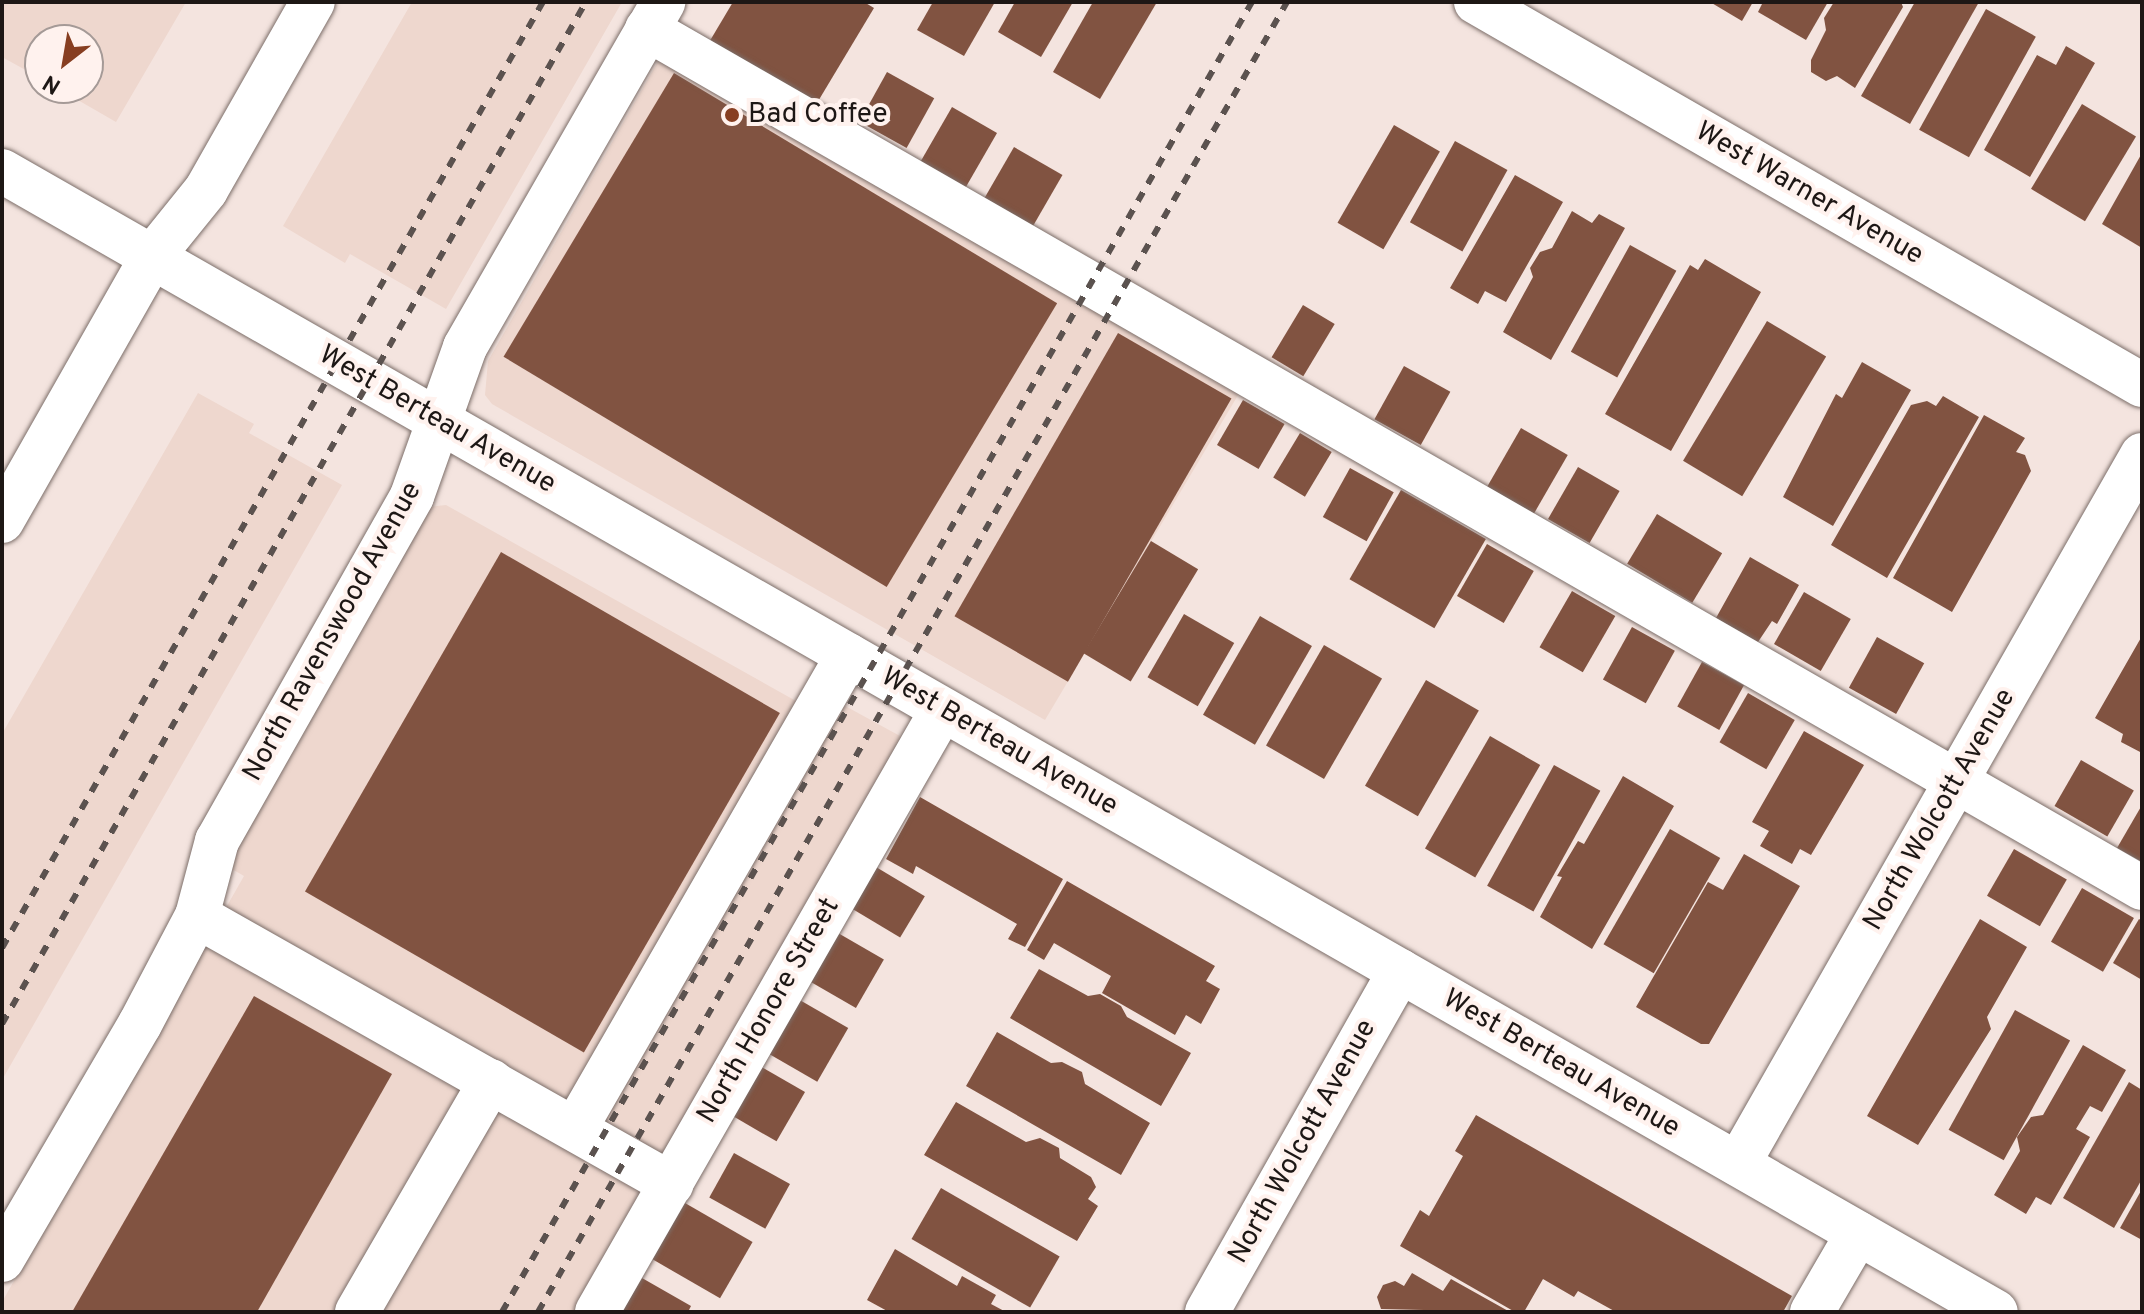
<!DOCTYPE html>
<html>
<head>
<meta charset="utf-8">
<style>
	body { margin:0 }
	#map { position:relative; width:2144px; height:1314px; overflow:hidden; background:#f4e4df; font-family:Overpass,sans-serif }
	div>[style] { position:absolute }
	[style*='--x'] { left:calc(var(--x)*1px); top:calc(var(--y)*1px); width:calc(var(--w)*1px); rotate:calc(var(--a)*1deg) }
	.built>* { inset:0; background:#eed7ce }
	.building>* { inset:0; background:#815341; transform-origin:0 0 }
	.roads { filter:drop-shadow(0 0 2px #7c6e69) drop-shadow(0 0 2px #7c6e69) }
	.minor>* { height:44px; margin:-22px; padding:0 22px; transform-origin:22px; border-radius:22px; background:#fff }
	.rail>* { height:6px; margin-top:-3px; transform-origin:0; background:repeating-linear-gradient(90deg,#5b524f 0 10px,transparent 0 20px) }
	.dots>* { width:22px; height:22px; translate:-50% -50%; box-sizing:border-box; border:4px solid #fff2ee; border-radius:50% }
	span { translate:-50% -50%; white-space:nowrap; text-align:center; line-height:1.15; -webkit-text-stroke:8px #fff2ee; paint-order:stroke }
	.poi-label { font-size:28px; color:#1d1715 }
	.left { translate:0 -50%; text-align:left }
	.street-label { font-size:28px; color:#1d1715 }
	.frame { position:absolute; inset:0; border:4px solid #1d1715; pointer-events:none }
	.north { position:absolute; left:24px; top:24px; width:80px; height:80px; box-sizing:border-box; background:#fff2ee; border:2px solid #a59a97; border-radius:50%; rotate:211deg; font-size:22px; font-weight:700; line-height:32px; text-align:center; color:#1d1715 }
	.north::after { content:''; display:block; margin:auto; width:28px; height:36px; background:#873e21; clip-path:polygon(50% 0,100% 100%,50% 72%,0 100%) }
</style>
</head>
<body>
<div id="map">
	<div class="built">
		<i style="clip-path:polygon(2px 2px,186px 2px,116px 122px,57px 88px,88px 88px,88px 40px,40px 40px,40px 78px,2px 57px)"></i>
		<i style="clip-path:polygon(412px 2px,622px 2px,446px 309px,350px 254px,345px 263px,283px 226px)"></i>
		<i style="clip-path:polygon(669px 42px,1250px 375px,1045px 720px,492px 404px,485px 395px,488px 361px)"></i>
		<i style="clip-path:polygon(198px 393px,254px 424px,249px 433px,342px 485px,2px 1080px,2px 734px)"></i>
		<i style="clip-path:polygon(446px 505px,796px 701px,838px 702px,920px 747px,597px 1312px,2px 1312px,2px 1302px,244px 876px,225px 865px,428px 507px)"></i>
	</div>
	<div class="building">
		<i style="clip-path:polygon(733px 2px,864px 2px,874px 8px,814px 108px,708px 44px)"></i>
		<i style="clip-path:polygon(933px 2px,995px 2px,964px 56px,917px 30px)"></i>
		<i style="clip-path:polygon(1015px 2px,1073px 2px,1041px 57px,998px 32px)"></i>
		<i style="clip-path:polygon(1093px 2px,1157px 2px,1100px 99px,1053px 72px)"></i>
		<i style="clip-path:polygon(1710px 2px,1753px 2px,1742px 21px)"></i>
		<i style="clip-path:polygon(1763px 2px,1828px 2px,1806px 40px,1758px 12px)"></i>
		<i style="clip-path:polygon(1834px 2px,1901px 2px,1903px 7px,1855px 88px,1837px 76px,1826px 81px,1811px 72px,1811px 60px,1826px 30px,1824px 18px)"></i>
		<i style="clip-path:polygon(1915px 2px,1979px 2px,1910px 124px,1861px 96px)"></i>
		<i style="left:1986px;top:9px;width:57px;height:138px;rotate:29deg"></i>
		<i style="clip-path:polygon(2066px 46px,2095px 63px,2030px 177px,1984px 150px,2037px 55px,2056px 65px)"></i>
		<i style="left:887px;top:72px;width:54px;height:57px;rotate:29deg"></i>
		<i style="left:674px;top:73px;width:447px;height:331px;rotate:31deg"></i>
		<i style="left:2082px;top:104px;width:63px;height:99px;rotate:31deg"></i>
		<i style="left:952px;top:107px;width:52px;height:64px;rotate:30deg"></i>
		<i style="left:1394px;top:125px;width:53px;height:113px;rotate:30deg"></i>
		<i style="left:1455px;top:141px;width:60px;height:93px;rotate:29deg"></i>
		<i style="left:1014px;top:147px;width:56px;height:61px;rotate:30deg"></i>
		<i style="clip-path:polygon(2142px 153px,2142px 248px,2102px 224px)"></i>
		<i style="clip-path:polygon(1515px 175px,1563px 202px,1506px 302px,1485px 291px,1478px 304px,1450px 288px)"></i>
		<i style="clip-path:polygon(1572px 211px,1592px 223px,1599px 214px,1625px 228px,1551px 360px,1503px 332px,1533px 277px,1530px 268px,1540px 252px,1552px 248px)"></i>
		<i style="left:1630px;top:245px;width:53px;height:122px;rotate:29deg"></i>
		<i style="clip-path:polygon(1705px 259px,1761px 292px,1671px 451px,1605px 414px,1690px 265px,1698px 270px)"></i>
		<i style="left:1303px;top:305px;width:37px;height:61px;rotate:31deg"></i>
		<i style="left:1767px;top:321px;width:69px;height:163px;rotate:31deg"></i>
		<i style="left:1118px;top:333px;width:131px;height:327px;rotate:30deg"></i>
		<i style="clip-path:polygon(1862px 362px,1911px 390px,1833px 526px,1783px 497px,1836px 394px,1842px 398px)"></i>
		<i style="left:1404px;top:366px;width:53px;height:61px;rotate:29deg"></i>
		<i style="clip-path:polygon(1943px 396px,1979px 417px,1887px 578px,1831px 545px,1911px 405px,1927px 401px,1936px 406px)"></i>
		<i style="left:1243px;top:400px;width:48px;height:52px;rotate:30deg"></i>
		<i style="clip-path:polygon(1984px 415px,2025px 438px,2016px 452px,2025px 455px,2031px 471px,1952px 612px,1893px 578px)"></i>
		<i style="left:1521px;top:428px;width:54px;height:68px;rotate:30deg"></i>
		<i style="left:1300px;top:433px;width:37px;height:52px;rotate:31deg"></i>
		<i style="left:1578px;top:467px;width:48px;height:60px;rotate:30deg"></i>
		<i style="left:1350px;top:468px;width:50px;height:56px;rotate:29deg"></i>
		<i style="left:1401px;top:490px;width:98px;height:103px;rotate:30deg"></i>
		<i style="left:1657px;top:514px;width:76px;height:58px;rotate:31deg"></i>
		<i style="left:1151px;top:541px;width:55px;height:131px;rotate:31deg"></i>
		<i style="left:1487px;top:544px;width:54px;height:60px;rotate:30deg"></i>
		<i style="left:501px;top:552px;width:322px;height:392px;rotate:30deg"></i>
		<i style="clip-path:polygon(1750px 557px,1799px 585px,1777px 624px,1772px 621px,1758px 642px,1716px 618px)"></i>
		<i style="left:1572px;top:591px;width:50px;height:65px;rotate:30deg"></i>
		<i style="left:1804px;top:592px;width:54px;height:60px;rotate:30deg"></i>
		<i style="left:1184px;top:614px;width:58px;height:73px;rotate:30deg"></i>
		<i style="left:1260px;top:616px;width:60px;height:114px;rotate:30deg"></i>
		<i style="left:1632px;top:627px;width:49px;height:60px;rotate:29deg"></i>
		<i style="clip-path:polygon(2142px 636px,2142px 753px,2121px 742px,2123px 734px,2095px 718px)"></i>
		<i style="left:1877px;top:637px;width:54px;height:58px;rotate:29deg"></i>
		<i style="left:1324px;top:645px;width:67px;height:116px;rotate:30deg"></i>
		<i style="left:1702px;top:662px;width:48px;height:51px;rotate:29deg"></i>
		<i style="left:1426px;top:680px;width:61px;height:122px;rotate:30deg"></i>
		<i style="left:1748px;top:693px;width:54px;height:57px;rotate:30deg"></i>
		<i style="clip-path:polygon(1804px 731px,1864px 765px,1811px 855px,1800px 849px,1792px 864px,1760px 846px,1769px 831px,1752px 822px)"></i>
		<i style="left:1490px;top:736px;width:58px;height:130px;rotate:30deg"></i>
		<i style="left:2081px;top:760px;width:61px;height:53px;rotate:30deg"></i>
		<i style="left:1554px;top:765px;width:53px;height:138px;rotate:29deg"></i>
		<i style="clip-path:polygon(1623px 776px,1674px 806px,1592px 949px,1540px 917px,1562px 877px,1557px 876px,1578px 841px,1584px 844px)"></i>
		<i style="clip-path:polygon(920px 797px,1063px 879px,1025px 947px,1008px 939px,1017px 924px,916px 866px,913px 874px,886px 859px)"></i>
		<i style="clip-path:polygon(2142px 805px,2142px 862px,2117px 848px)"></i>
		<i style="left:1670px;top:829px;width:58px;height:133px;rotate:30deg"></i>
		<i style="left:2014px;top:849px;width:61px;height:54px;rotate:30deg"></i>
		<i style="clip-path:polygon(1744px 854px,1800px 886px,1709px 1044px,1701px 1044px,1636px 1007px,1708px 882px,1723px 890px)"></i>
		<i style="left:876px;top:867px;width:57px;height:48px;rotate:31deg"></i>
		<i style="clip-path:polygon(1067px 881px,1215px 966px,1206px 981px,1220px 989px,1201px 1024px,1186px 1015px,1175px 1035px,1102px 993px,1111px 976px,1054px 943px,1044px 960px,1027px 950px)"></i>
		<i style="left:2082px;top:888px;width:60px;height:62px;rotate:30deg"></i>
		<i style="clip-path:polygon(1980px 919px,2027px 947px,1987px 1017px,1991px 1029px,1918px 1145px,1867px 1116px)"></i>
		<i style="clip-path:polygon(2139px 919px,2142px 921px,2142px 980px,2113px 963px)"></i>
		<i style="left:838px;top:933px;width:53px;height:56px;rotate:30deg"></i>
		<i style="clip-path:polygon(1039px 969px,1088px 996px,1100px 994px,1121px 1006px,1127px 1017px,1191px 1053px,1161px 1106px,1010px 1018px)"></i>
		<i style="clip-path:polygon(254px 996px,392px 1074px,257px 1312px,72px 1312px)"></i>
		<i style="left:798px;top:999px;width:58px;height:62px;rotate:30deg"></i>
		<i style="left:2015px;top:1010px;width:63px;height:137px;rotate:29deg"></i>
		<i style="clip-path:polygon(997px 1032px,1051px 1063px,1062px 1062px,1082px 1072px,1085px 1084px,1150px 1123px,1121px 1175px,966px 1086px)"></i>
		<i style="clip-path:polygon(2083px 1045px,2126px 1070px,2102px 1112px,2090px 1106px,2076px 1129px,2090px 1137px,2051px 1205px,2036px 1197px,2026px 1214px,1994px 1195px,2020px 1151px,2017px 1137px,2031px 1117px,2043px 1115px)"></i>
		<i style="left:760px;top:1066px;width:52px;height:57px;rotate:30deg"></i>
		<i style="clip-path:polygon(2129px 1082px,2142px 1090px,2142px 1179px,2114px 1228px,2063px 1198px)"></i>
		<i style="clip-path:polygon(956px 1102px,1026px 1142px,1040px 1138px,1059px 1148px,1060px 1158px,1091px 1177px,1096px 1187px,1088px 1199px,1098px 1206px,1077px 1241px,924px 1155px)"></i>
		<i style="clip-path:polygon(1476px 1115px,1792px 1296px,1783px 1312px,1616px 1312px,1578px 1291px,1574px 1297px,1543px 1279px,1524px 1312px,1515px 1312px,1400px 1246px,1420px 1210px,1429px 1216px,1463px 1156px,1455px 1151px)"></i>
		<i style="left:734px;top:1153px;width:64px;height:51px;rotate:29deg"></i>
		<i style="left:941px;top:1188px;width:137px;height:59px;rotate:30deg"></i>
		<i style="clip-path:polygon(2142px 1189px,2142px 1240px,2120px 1228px)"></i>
		<i style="left:685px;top:1203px;width:78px;height:65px;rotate:30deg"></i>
		<i style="clip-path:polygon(895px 1249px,957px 1286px,962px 1276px,996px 1295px,991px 1304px,1006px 1312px,889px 1312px,867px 1300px)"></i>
		<i style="clip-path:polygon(1412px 1273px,1443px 1291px,1451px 1279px,1510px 1312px,1381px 1309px,1377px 1297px,1383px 1285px,1395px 1281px,1404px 1286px)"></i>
		<i style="clip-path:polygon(642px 1278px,691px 1306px,688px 1312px,622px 1312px)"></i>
	</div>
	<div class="roads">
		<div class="minor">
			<i style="--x:1476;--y:2;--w:768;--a:29.9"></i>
			<i style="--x:647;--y:29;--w:1724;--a:29.88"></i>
			<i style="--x:2;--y:171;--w:2297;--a:29.78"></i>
			<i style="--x:2;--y:521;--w:304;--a:-60.4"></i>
			<i style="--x:152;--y:257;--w:86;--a:-51.1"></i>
			<i style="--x:206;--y:190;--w:216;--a:-60.4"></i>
			<i style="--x:197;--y:916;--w:545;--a:29.48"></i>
			<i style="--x:575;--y:1129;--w:547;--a:-60.06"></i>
			<i style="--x:1738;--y:1164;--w:816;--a:-60.32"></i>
			<i style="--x:2;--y:1260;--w:273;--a:-59.7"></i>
			<i style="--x:140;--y:1024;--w:122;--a:-62.2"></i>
			<i style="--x:197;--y:916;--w:78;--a:-75.1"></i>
			<i style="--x:217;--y:841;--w:396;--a:-60.5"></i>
			<i style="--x:412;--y:496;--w:158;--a:-70.4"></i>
			<i style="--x:465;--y:347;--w:398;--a:-60.1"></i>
			<i style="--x:357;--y:1312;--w:267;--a:-59.9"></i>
			<i style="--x:597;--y:1312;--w:694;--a:-60.18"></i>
			<i style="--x:1207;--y:1312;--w:392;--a:-60.5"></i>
			<i style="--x:1812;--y:1312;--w:91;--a:-59.8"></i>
		</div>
	</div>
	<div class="rail">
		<i style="--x:2;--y:948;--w:1090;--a:-60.24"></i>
		<i style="--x:2;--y:1024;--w:1177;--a:-60.26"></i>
		<i style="--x:502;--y:1312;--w:1510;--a:-60.21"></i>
		<i style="--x:538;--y:1312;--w:1509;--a:-60.24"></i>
	</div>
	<div class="dots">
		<i style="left:732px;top:115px;background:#873e21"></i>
	</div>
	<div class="poi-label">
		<span class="left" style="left:748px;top:115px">Bad Coffee</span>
	</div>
	<div class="street-label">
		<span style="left:1809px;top:194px;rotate:30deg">West Warner Avenue</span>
		<span style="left:437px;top:420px;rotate:30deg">West Berteau Avenue</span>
		<span style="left:333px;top:632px;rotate:-61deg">North Ravenswood Avenue</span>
		<span style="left:999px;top:742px;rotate:30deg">West Berteau Avenue</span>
		<span style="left:1940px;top:810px;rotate:-60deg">North Wolcott Avenue</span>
		<span style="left:769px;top:1011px;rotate:-60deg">North Honore Street</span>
		<span style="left:1561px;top:1064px;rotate:30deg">West Berteau Avenue</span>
		<span style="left:1303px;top:1142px;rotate:-61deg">North Wolcott Avenue</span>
	</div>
	<div class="frame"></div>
	<div class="north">N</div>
</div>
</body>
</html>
